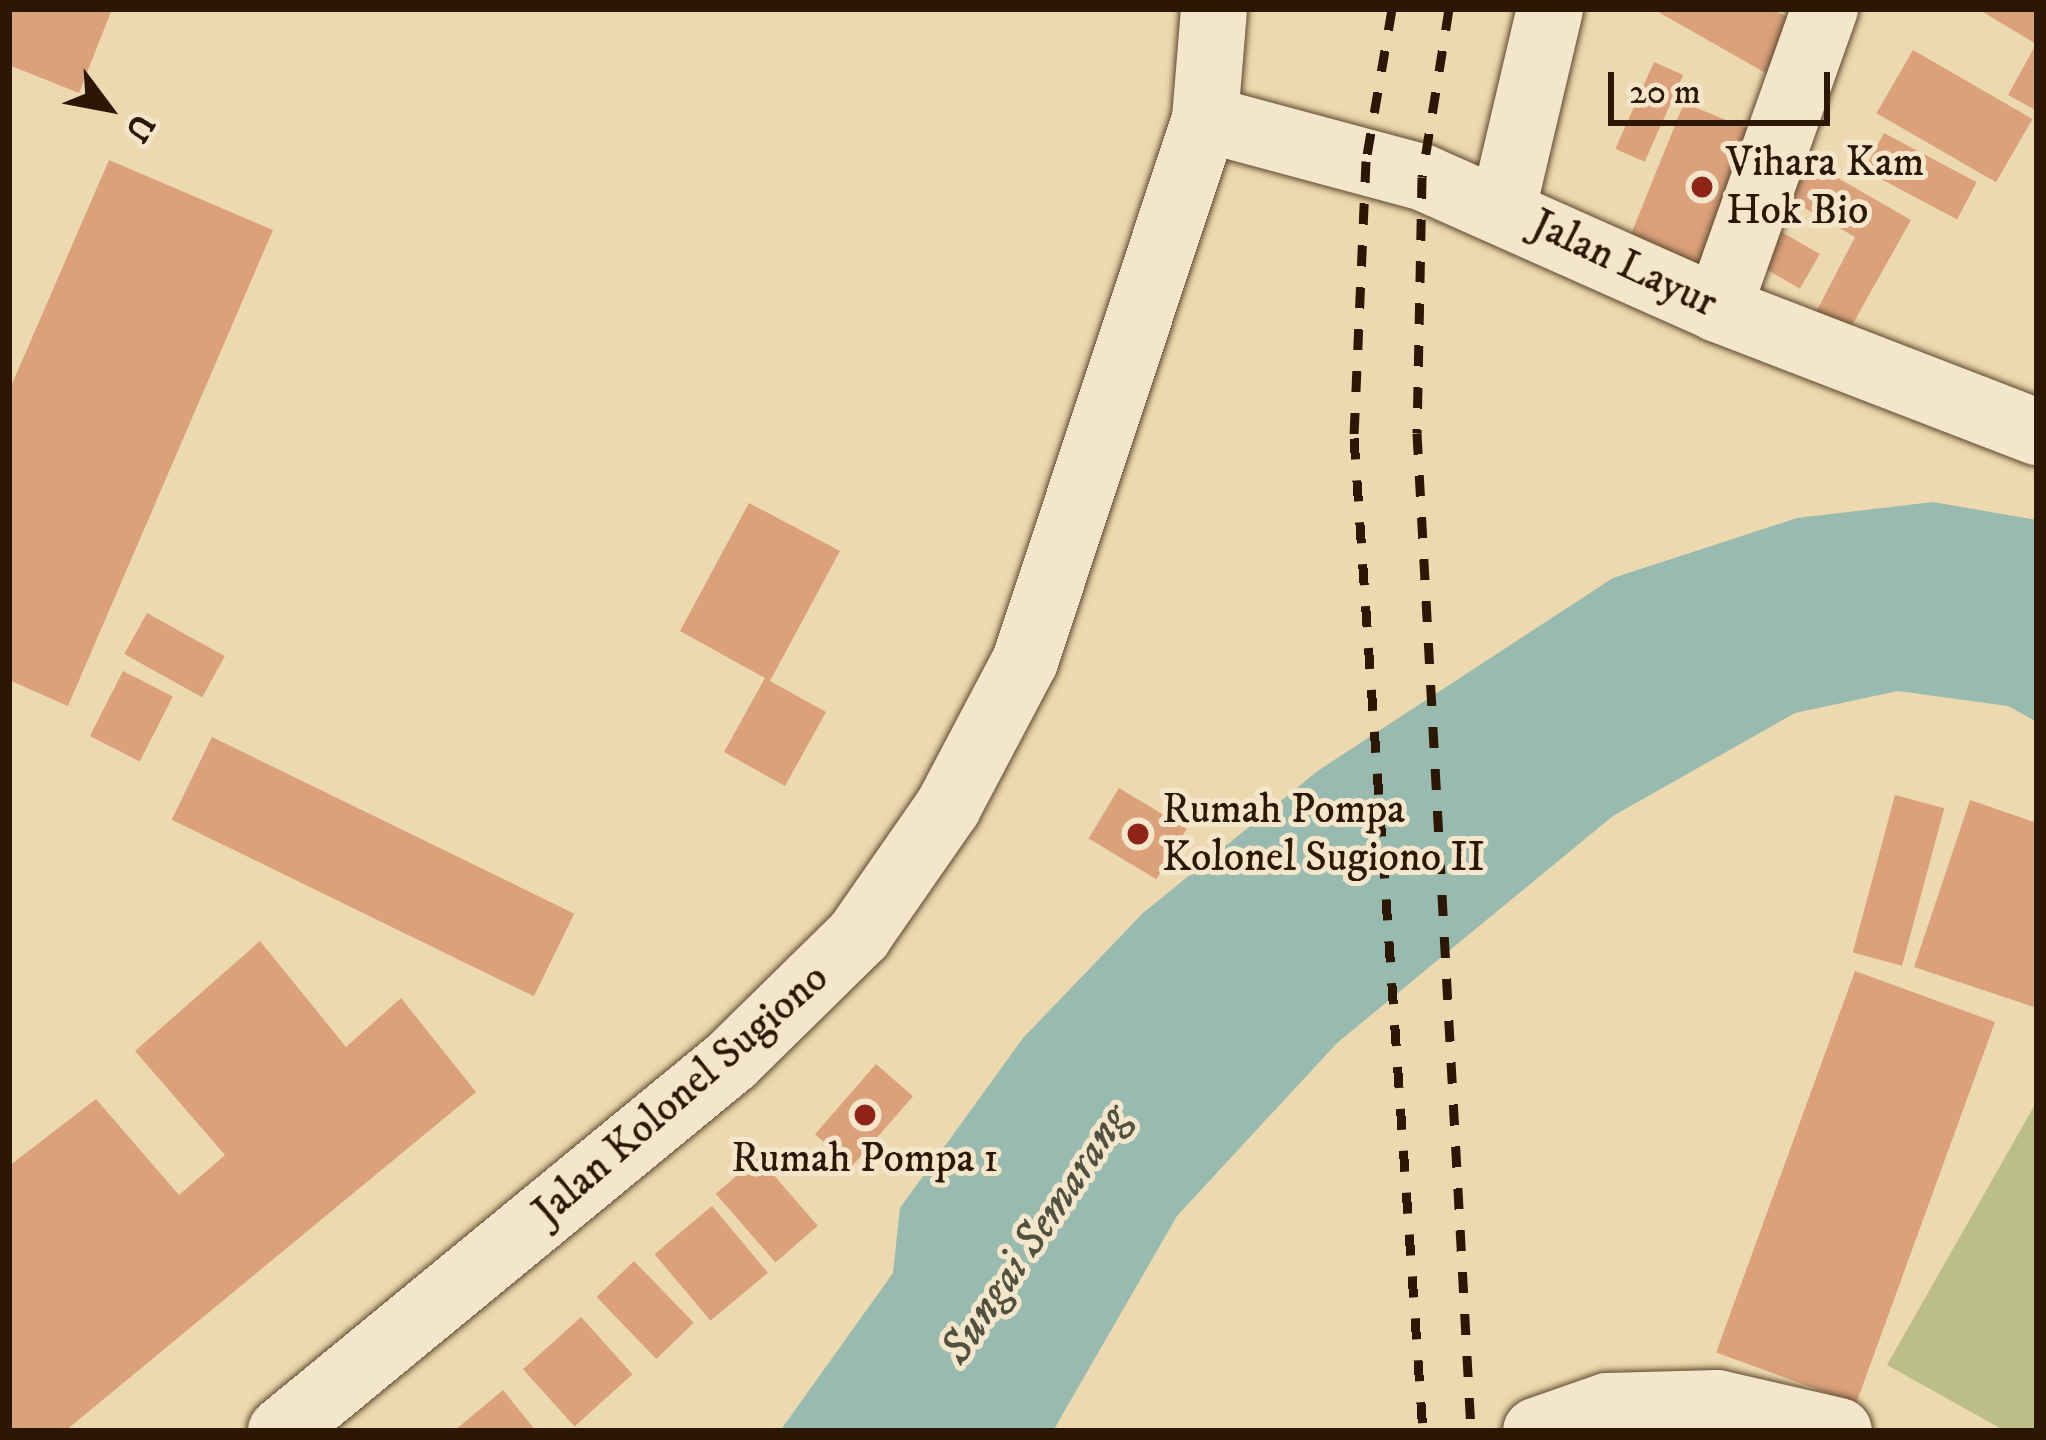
<!DOCTYPE html>
<html>
<head>
<meta charset="utf-8">
<style>
	body { margin:0 }
	#map { position:relative; width:2046px; height:1440px; overflow:hidden; background:#edd9af; font-family:"IM FELL DW Pica",serif }
	div>[style] { position:absolute }
	[style*='--x'] { left:calc(var(--x)*1px); top:calc(var(--y)*1px); width:calc(var(--w)*1px); rotate:calc(var(--a)*1deg) }
	.green>* { inset:0; background:#bcbe88 }
	.water>* { inset:0; background:#99baae }
	.building>* { inset:0; background:#daa17b; transform-origin:0 0 }
	.roads { filter:drop-shadow(0 0 3px #5c482e) drop-shadow(0 0 3px #5c482e) }
	.minor>* { height:66px; margin:-33px; padding:0 33px; transform-origin:33px; border-radius:33px; background:#f3e6cb }
	.tertiary>* { height:66px; margin:-33px; padding:0 33px; transform-origin:33px; border-radius:33px; background:#f3e6cb }
	.secondary>* { height:66px; margin:-33px; padding:0 33px; transform-origin:33px; border-radius:33px; background:#f3e6cb }
	.rail>* { height:9px; margin-top:-4.5px; transform-origin:0; background:repeating-linear-gradient(90deg,#2b1703 0 21px,transparent 0 42px) }
	.dots>* { width:33px; height:33px; translate:-50% -50%; box-sizing:border-box; border:6px solid #f3e6cb; border-radius:50% }
	span { translate:-50% -50%; white-space:nowrap; text-align:center; line-height:1.15; -webkit-text-stroke:10px #f3e6cb; paint-order:stroke }
	.poi-label { font-size:42px; color:#2b1703 }
	.left { translate:0 -50%; text-align:left }
	.street-label { font-size:42px; color:#2b1703 }
	.water-label { font-size:45px; color:#52503f; font-style:italic }
	.frame { position:absolute; inset:0; border:12px solid #2b1703; pointer-events:none }
	.north { position:absolute; left:48px; top:48px; width:120px; height:120px; -webkit-text-stroke:9px #f3e6cb; paint-order:stroke; rotate:122deg; font-size:33px; font-weight:700; line-height:48px; text-align:center; color:#2b1703 }
	.north::after { content:''; display:block; margin:auto; width:42px; height:54px; background:#2b1703; clip-path:polygon(50% 0,100% 100%,50% 72%,0 100%) }
	.scale { position:absolute; left:1608px; top:72px; width:222px; height:54px; box-sizing:border-box; border:6px solid #2b1703; border-top:0; padding-left:15px; font-size:36px; line-height:42px; white-space:nowrap; color:#2b1703; -webkit-text-stroke:9px #f3e6cb; paint-order:stroke }
</style>
</head>
<body>
<div id="map">
	<div class="green">
		<i style="clip-path:polygon(2037px 1101px,2037px 1431px,2005px 1431px,1887px 1365px)"></i>
	</div>
	<div class="water">
		<i style="clip-path:polygon(1933px 502px,2037px 520px,2037px 722px,2008px 706px,1898px 691px,1795px 713px,1613px 816px,1337px 1043px,1177px 1216px,1053px 1431px,780px 1431px,893px 1273px,900px 1208px,1023px 1038px,1143px 913px,1319px 770px,1613px 578px,1797px 518px)"></i>
	</div>
	<div class="building">
		<i style="clip-path:polygon(9px 9px,112px 9px,79px 93px,9px 65px)"></i>
		<i style="clip-path:polygon(1653px 9px,1772px 9px,1799px 23px,1771px 76px)"></i>
		<i style="clip-path:polygon(1978px 9px,2037px 9px,2037px 111px,2008px 95px,2036px 44px)"></i>
		<i style="left:1913px;top:50px;width:138px;height:73px;rotate:30deg"></i>
		<i style="left:1654px;top:62px;width:32px;height:95px;rotate:24deg"></i>
		<i style="left:1684px;top:103px;width:97px;height:144px;rotate:22deg"></i>
		<i style="left:1884px;top:133px;width:105px;height:42px;rotate:28deg"></i>
		<i style="clip-path:polygon(1796px 154px,1911px 220px,1846px 336px,1813px 318px,1855px 237px,1775px 191px)"></i>
		<i style="clip-path:polygon(109px 160px,273px 230px,68px 706px,9px 680px,9px 391px)"></i>
		<i style="left:1780px;top:231px;width:46px;height:40px;rotate:30deg"></i>
		<i style="clip-path:polygon(749px 503px,840px 551px,770px 681px,826px 712px,785px 786px,724px 752px,765px 678px,680px 631px)"></i>
		<i style="left:147px;top:613px;width:89px;height:47px;rotate:29deg"></i>
		<i style="left:123px;top:671px;width:56px;height:73px;rotate:27deg"></i>
		<i style="left:212px;top:737px;width:403px;height:92px;rotate:26deg"></i>
		<i style="left:1119px;top:788px;width:79px;height:59px;rotate:31deg"></i>
		<i style="left:1895px;top:795px;width:51px;height:163px;rotate:15deg"></i>
		<i style="clip-path:polygon(1970px 800px,2037px 823px,2037px 1008px,1914px 967px)"></i>
		<i style="clip-path:polygon(260px 941px,346px 1047px,401px 998px,476px 1092px,65px 1431px,9px 1431px,9px 1166px,96px 1099px,179px 1195px,225px 1155px,135px 1051px)"></i>
		<i style="left:1855px;top:971px;width:149px;height:406px;rotate:20deg"></i>
		<i style="left:876px;top:1064px;width:49px;height:93px;rotate:41deg"></i>
		<i style="left:758px;top:1157px;width:91px;height:56px;rotate:49deg"></i>
		<i style="left:712px;top:1206px;width:87px;height:75px;rotate:50deg"></i>
		<i style="left:634px;top:1261px;width:86px;height:52px;rotate:46deg"></i>
		<i style="left:581px;top:1317px;width:77px;height:78px;rotate:48deg"></i>
		<i style="clip-path:polygon(503px 1390px,536px 1431px,454px 1431px)"></i>
	</div>
	<div class="roads">
		<div class="minor">
			<i style="--x:1718;--y:309;--w:319;--a:-70.4"></i>
			<i style="--x:1536;--y:1431;--w:75;--a:-19.4"></i>
			<i style="--x:1607;--y:1406;--w:110;--a:-1.6"></i>
			<i style="--x:1717;--y:1403;--w:125;--a:12.9"></i>
		</div>
		<div class="tertiary">
			<i style="--x:1205;--y:119;--w:225;--a:15"></i>
			<i style="--x:1422;--y:177;--w:324;--a:24"></i>
			<i style="--x:1718;--y:309;--w:342;--a:21.1"></i>
			<i style="--x:1503;--y:208;--w:204;--a:-76.7"></i>
		</div>
		<div class="secondary">
			<i style="--x:281;--y:1431;--w:583;--a:-39.43"></i>
			<i style="--x:731;--y:1061;--w:180;--a:-44.5"></i>
			<i style="--x:859;--y:935;--w:156;--a:-55.2"></i>
			<i style="--x:948;--y:807;--w:165;--a:-62.2"></i>
			<i style="--x:1025;--y:661;--w:571;--a:-71.63"></i>
			<i style="--x:1205;--y:119;--w:110;--a:-85.3"></i>
		</div>
	</div>
	<div class="rail">
		<i style="--x:1392;--y:9;--w:154;--a:99.7"></i>
		<i style="--x:1366;--y:161;--w:277;--a:92.5"></i>
		<i style="--x:1354;--y:438;--w:995;--a:86.03"></i>
		<i style="--x:1449;--y:9;--w:170;--a:99.1"></i>
		<i style="--x:1422;--y:177;--w:256;--a:91.1"></i>
		<i style="--x:1417;--y:433;--w:999;--a:86.9"></i>
	</div>
	<div class="dots">
		<i style="left:1702px;top:187px;background:#8f2418"></i>
		<i style="left:1138px;top:834px;background:#8f2418"></i>
		<i style="left:865px;top:1115px;background:#8f2418"></i>
	</div>
	<div class="poi-label">
		<span class="left" style="left:1726px;top:187px">Vihara Kam<br>Hok Bio</span>
		<span class="left" style="left:1162px;top:834px">Rumah Pompa<br>Kolonel Sugiono II</span>
		<span style="left:865px;top:1159px">Rumah Pompa 1</span>
	</div>
	<div class="street-label">
		<span style="left:1624px;top:264px;rotate:25deg">Jalan Layur</span>
		<span style="left:681px;top:1095px;rotate:-41deg">Jalan Kolonel Sugiono</span>
	</div>
	<div class="water-label">
		<span style="left:1036px;top:1235px;rotate:-56deg">Sungai Semarang</span>
	</div>
	<div class="frame"></div>
	<div class="north">U</div>
	<div class="scale">20 m</div>
</div>
</body>
</html>
